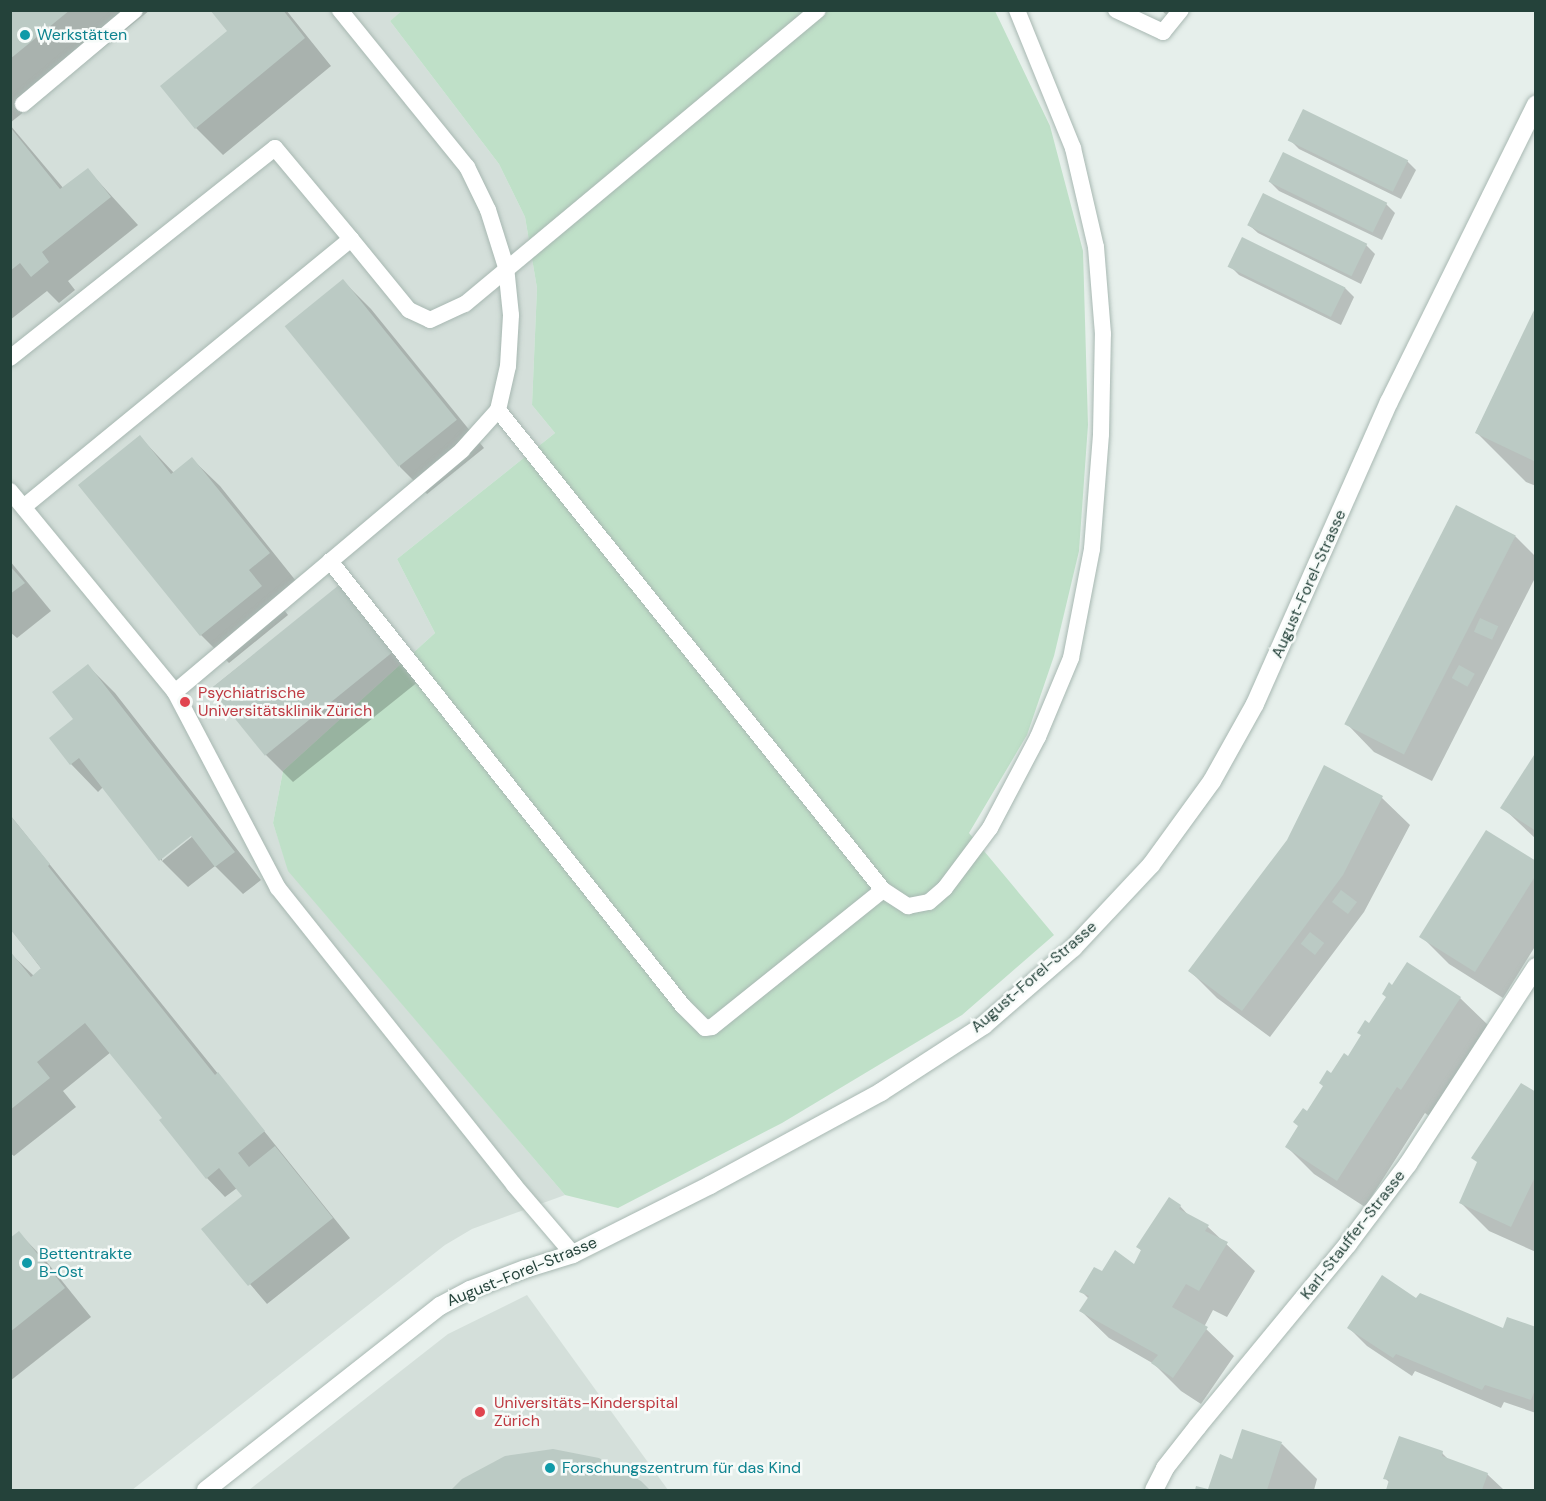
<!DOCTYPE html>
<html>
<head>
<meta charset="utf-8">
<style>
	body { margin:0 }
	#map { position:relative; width:1546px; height:1501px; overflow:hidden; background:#e6efeb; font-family:"DM Sans",sans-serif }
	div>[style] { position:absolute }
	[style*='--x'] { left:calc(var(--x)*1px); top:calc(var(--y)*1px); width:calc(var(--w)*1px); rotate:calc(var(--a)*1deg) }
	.built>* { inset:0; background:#d4dfda }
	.green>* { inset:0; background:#bfe0c8 }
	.shadow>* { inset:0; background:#0003 }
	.building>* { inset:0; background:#bbcac4; transform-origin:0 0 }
	.roads { filter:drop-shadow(0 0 2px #a8b8b2) drop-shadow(0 0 2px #a8b8b2) }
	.lane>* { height:16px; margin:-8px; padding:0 8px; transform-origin:8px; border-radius:8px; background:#fff }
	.street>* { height:18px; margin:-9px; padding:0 9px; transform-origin:9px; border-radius:9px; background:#fff }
	.dots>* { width:16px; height:16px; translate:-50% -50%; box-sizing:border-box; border:3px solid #f7fbf9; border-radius:50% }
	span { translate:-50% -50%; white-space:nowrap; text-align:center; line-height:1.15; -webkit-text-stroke:5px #f7fbf9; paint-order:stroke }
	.culture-label { font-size:16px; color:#0d838f }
	.left { translate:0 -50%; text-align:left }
	.street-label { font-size:16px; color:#24423a }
	.health-label { font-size:16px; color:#be3a42 }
	.frame { position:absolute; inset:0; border:12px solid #24423a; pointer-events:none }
</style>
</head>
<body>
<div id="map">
	<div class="built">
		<i style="clip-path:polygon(10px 11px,403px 11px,390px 21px,499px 164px,525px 217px,537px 288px,532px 405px,555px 433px,397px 559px,435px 633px,283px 771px,273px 823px,289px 871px,565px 1195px,472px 1229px,445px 1245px,132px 1490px,11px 1490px)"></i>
		<i style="clip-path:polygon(527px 1295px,668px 1490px,249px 1490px,448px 1334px)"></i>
	</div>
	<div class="green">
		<i style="clip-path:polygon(403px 10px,995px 11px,1050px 126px,1083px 251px,1088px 425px,1079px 551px,1054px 656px,1027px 735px,969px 833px,1054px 935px,962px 1015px,782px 1123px,618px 1208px,565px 1195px,288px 871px,273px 823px,283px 771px,435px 633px,397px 559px,555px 433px,532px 405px,537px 288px,525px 217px,499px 164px,390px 21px)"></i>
	</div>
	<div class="shadow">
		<i style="clip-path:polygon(10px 10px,150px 10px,10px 123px)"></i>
		<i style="clip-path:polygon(212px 10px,286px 10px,331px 66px,223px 155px,196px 128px,229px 31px)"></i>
		<i style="clip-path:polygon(1161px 10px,1176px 10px,1170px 18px)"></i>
		<i style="clip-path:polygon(10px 125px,64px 189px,88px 170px,138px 225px,68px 281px,75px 290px,59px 303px,47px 291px,10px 320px)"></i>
		<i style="clip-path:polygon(1290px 140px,1407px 161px,1416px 170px,1401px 199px,1299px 149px)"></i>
		<i style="clip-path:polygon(1270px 182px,1386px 204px,1395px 213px,1382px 240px,1279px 191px)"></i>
		<i style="clip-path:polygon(1249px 225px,1366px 245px,1375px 254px,1361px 284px,1258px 233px)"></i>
		<i style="clip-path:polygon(1243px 239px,1345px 288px,1354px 297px,1341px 325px,1239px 275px,1230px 266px)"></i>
		<i style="clip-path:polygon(343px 281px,371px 309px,484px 448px,427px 494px,400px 467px)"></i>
		<i style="clip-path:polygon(1536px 309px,1536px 486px,1526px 482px,1476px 432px)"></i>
		<i style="clip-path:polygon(140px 437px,174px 473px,192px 459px,220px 486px,296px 581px,275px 598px,288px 615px,229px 663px,201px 635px,80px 485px)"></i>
		<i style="clip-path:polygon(1515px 536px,1536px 557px,1536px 576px,1432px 781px,1374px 752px,1347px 724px)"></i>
		<i style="clip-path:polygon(10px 561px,51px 611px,17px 638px,10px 632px)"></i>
		<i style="clip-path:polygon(339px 587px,419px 681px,293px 782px,265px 754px,212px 688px)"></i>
		<i style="clip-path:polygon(88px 666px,115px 693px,261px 880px,243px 894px,215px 866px,188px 887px,162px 861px,198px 832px,196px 830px,162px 857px,162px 861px,103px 787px,98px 792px,71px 764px,75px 720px)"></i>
		<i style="clip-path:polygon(1536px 755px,1536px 839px,1502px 807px)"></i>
		<i style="clip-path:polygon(1325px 767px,1382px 798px,1410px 825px,1364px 912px,1270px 1037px,1217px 998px,1190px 971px,1289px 840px)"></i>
		<i style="clip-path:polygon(10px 815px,350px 1238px,267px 1304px,203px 1229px,244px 1197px,237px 1188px,225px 1197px,207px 1178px,161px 1121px,164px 1118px,111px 1052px,63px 1091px,76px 1107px,14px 1156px,10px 1153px,10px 953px,34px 976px,47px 976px,10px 928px)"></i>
		<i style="clip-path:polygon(1536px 863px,1536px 945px,1503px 998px,1449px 964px,1421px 936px)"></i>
		<i style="clip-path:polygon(1460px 998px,1488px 1025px,1429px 1116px,1425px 1113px,1365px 1207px,1314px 1174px,1287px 1147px,1332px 1075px,1349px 1058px,1370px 1025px)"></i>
		<i style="clip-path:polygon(1536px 1094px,1536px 1252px,1489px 1231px,1461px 1203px)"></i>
		<i style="clip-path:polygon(1180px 1206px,1191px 1218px,1208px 1227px,1255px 1271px,1227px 1317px,1213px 1310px,1204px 1327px,1234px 1356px,1201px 1404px,1181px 1391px,1154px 1364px,1109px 1338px,1081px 1311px,1089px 1299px,1081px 1291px,1102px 1273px,1135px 1266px,1142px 1251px,1138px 1247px)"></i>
		<i style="clip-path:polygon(19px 1233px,46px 1261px,91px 1317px,10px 1381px,10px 1240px)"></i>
		<i style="clip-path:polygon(1416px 1300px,1504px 1330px,1536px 1328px,1536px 1413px,1504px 1402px,1501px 1408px,1415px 1371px,1412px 1376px,1367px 1346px,1349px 1328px)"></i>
		<i style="clip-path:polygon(1282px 1444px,1317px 1479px,1314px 1490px,1210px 1490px,1221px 1456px,1233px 1461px)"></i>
		<i style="clip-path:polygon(1442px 1453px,1449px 1460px,1487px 1474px,1504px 1490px,1387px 1490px,1390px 1483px,1385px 1478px)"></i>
		<i style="clip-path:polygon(463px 1480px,640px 1482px,649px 1490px,454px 1490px)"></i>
	</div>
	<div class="building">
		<i style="clip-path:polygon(10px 10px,70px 10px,10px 59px)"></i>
		<i style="clip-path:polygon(210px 10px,283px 10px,305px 38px,195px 129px,160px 86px,227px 31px)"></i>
		<i style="left:1303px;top:109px;width:117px;height:35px;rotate:26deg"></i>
		<i style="clip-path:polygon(10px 127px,60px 189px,88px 168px,111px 197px,42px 252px,49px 262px,31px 277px,20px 263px,10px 271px)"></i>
		<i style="left:1283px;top:152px;width:116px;height:33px;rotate:26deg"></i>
		<i style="left:1263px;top:193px;width:116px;height:36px;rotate:26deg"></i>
		<i style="left:1242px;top:237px;width:115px;height:33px;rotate:26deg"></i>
		<i style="left:343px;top:279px;width:181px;height:75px;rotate:51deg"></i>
		<i style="clip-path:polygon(1536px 306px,1536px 462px,1475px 433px)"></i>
		<i style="clip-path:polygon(140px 435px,171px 474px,192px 457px,270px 553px,249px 570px,262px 586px,200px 636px,78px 485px)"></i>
		<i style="left:1456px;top:505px;width:67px;height:246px;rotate:27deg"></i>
		<i style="clip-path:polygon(10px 566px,25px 583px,10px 594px)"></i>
		<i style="left:339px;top:585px;width:86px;height:165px;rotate:51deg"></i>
		<i style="left:1480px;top:618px;width:20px;height:15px;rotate:24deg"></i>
		<i style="clip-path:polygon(88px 664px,235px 852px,215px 867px,191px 836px,159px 861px,79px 758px,70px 765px,49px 738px,73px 719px,52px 692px)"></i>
		<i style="left:1459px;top:665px;width:18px;height:15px;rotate:29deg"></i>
		<i style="clip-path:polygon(1536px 752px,1536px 831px,1500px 808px)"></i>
		<i style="clip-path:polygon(1324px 765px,1383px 796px,1343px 875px,1242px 1011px,1188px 971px,1287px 840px)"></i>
		<i style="clip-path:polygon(10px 815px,50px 864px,48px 866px,215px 1075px,218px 1072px,265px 1131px,238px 1153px,249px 1167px,275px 1146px,333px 1218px,248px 1286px,201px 1229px,242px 1196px,219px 1168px,206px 1179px,159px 1120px,162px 1118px,85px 1023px,37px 1062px,50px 1078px,10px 1110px,10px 951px,31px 977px,41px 968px,10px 929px)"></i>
		<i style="clip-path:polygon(1486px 830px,1536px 861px,1536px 875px,1475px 972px,1419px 937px)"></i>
		<i style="left:1341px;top:890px;width:20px;height:15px;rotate:37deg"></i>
		<i style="left:1310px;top:932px;width:18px;height:15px;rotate:38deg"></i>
		<i style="clip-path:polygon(1407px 962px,1461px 997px,1401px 1090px,1397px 1087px,1337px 1181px,1285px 1147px,1298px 1126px,1293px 1122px,1303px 1108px,1307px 1111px,1323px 1086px,1319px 1083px,1327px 1070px,1331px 1073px,1344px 1053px,1348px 1056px,1361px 1035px,1357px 1033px,1365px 1020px,1369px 1023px,1386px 997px,1382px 994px,1389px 982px,1392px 985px)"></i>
		<i style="clip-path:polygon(1521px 1083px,1536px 1092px,1536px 1175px,1511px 1227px,1459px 1203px,1477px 1162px,1471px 1158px)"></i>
		<i style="clip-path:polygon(1169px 1197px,1181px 1205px,1179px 1209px,1209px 1225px,1205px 1231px,1228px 1242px,1199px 1291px,1186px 1284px,1172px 1307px,1208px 1327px,1173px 1378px,1151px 1363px,1158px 1355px,1079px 1311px,1089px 1296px,1079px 1292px,1094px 1267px,1102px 1271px,1115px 1250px,1134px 1264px,1141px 1250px,1136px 1247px)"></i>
		<i style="clip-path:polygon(19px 1231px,65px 1288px,10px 1332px,10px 1238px)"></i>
		<i style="clip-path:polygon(1382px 1275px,1416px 1298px,1420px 1293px,1503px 1328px,1507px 1317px,1536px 1327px,1536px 1387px,1531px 1400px,1485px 1385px,1482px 1390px,1396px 1354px,1393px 1358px,1347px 1328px)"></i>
		<i style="clip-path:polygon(1242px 1429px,1282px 1442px,1267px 1490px,1195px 1490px,1196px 1486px,1208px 1489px,1220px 1454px,1232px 1459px)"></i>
		<i style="clip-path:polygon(1399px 1436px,1443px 1451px,1442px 1456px,1488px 1473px,1482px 1490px,1386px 1490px,1389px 1480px,1383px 1479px)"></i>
		<i style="clip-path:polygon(553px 1449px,599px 1458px,641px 1481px,650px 1490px,451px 1490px,462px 1479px,505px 1456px)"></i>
	</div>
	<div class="roads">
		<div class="lane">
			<i style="--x:1116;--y:10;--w:52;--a:25.1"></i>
			<i style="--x:1163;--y:32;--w:28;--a:-51"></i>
			<i style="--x:23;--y:104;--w:146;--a:-40"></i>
			<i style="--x:351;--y:239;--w:92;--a:50.8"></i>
			<i style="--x:409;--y:310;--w:23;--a:25"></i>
			<i style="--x:430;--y:320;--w:38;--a:-25"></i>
			<i style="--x:465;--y:304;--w:459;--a:-39.8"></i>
			<i style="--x:10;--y:358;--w:338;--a:-38.4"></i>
			<i style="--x:275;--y:148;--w:119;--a:50.1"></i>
			<i style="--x:351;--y:239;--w:423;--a:140.7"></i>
			<i style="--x:498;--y:410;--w:615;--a:51.27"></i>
			<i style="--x:883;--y:890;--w:30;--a:33"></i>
			<i style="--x:908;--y:906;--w:21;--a:-11"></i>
			<i style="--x:929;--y:902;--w:21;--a:-41"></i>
			<i style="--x:945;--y:888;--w:75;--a:-53.1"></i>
			<i style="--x:990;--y:828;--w:103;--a:-62.2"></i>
			<i style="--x:1038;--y:737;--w:86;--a:-67.3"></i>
			<i style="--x:1071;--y:658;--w:111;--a:-79.1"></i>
			<i style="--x:1092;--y:549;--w:115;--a:-85.5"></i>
			<i style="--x:1101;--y:434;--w:100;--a:-88.9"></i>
			<i style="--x:1103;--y:334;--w:87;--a:-94.6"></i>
			<i style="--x:1096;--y:247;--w:102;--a:-103.1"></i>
			<i style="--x:1073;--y:148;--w:149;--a:-112.1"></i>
			<i style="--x:10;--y:491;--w:260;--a:50.6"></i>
			<i style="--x:175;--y:692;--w:221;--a:62.3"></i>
			<i style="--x:278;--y:888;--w:379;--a:51.5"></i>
			<i style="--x:514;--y:1185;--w:91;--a:49.5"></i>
			<i style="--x:330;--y:561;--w:568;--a:51.58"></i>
			<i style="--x:683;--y:1006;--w:31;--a:45"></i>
			<i style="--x:705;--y:1028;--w:7;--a:-8"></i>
			<i style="--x:712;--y:1027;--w:219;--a:-38.7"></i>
			<i style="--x:175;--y:692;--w:375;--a:-40.1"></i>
			<i style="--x:462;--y:450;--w:54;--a:-48"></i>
			<i style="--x:498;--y:410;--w:45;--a:-77.2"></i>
			<i style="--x:508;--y:366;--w:51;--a:-86.6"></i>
			<i style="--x:511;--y:315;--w:48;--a:-95.9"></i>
			<i style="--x:506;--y:267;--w:60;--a:-107.5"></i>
			<i style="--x:488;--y:210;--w:48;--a:-116"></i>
			<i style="--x:467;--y:167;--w:202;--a:-129"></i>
		</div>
		<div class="street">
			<i style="--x:206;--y:1490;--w:298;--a:-38.2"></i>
			<i style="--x:440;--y:1306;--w:34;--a:-28"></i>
			<i style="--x:470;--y:1290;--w:59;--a:-20.9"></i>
			<i style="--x:525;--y:1269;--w:50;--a:-17.4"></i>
			<i style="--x:573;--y:1254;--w:153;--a:-26.7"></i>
			<i style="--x:710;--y:1185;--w:195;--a:-28.5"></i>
			<i style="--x:881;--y:1092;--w:123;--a:-33"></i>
			<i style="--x:984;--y:1025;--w:118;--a:-40.9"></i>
			<i style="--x:1073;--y:948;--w:114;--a:-46.8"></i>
			<i style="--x:1151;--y:865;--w:104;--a:-54"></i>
			<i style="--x:1212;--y:781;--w:88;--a:-60.8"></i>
			<i style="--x:1255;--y:704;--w:330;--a:-66.1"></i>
			<i style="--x:1389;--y:402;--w:332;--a:-63.7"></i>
			<i style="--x:1154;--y:1490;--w:25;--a:-63"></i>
			<i style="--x:1165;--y:1468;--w:53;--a:-51.8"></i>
			<i style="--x:1198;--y:1426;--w:236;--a:-50.5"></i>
			<i style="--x:1348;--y:1244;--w:100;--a:-53.1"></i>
			<i style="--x:1408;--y:1164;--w:235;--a:-57"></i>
		</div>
	</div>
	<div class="dots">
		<i style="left:25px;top:35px;background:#0f9aa8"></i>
		<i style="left:185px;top:702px;background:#e0444e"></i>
		<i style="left:27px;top:1263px;background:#0f9aa8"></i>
		<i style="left:480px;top:1412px;background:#e0444e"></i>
		<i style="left:550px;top:1468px;background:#0f9aa8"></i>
	</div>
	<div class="culture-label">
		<span class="left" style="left:37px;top:35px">Werkstätten</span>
		<span class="left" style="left:39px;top:1263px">Bettentrakte<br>B-Ost</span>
		<span class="left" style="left:562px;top:1468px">Forschungszentrum für das Kind</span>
	</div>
	<div class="street-label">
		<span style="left:1309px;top:584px;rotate:-66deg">August-Forel-Strasse</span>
		<span style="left:1034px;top:977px;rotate:-41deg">August-Forel-Strasse</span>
		<span style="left:1353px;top:1235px;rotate:-52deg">Karl-Stauffer-Strasse</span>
		<span style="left:522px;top:1272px;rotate:-22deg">August-Forel-Strasse</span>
	</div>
	<div class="health-label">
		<span class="left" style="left:198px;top:702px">Psychiatrische<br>Universitätsklinik Zürich</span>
		<span class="left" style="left:494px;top:1412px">Universitäts-Kinderspital<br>Zürich</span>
	</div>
	<div class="frame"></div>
</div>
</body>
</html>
